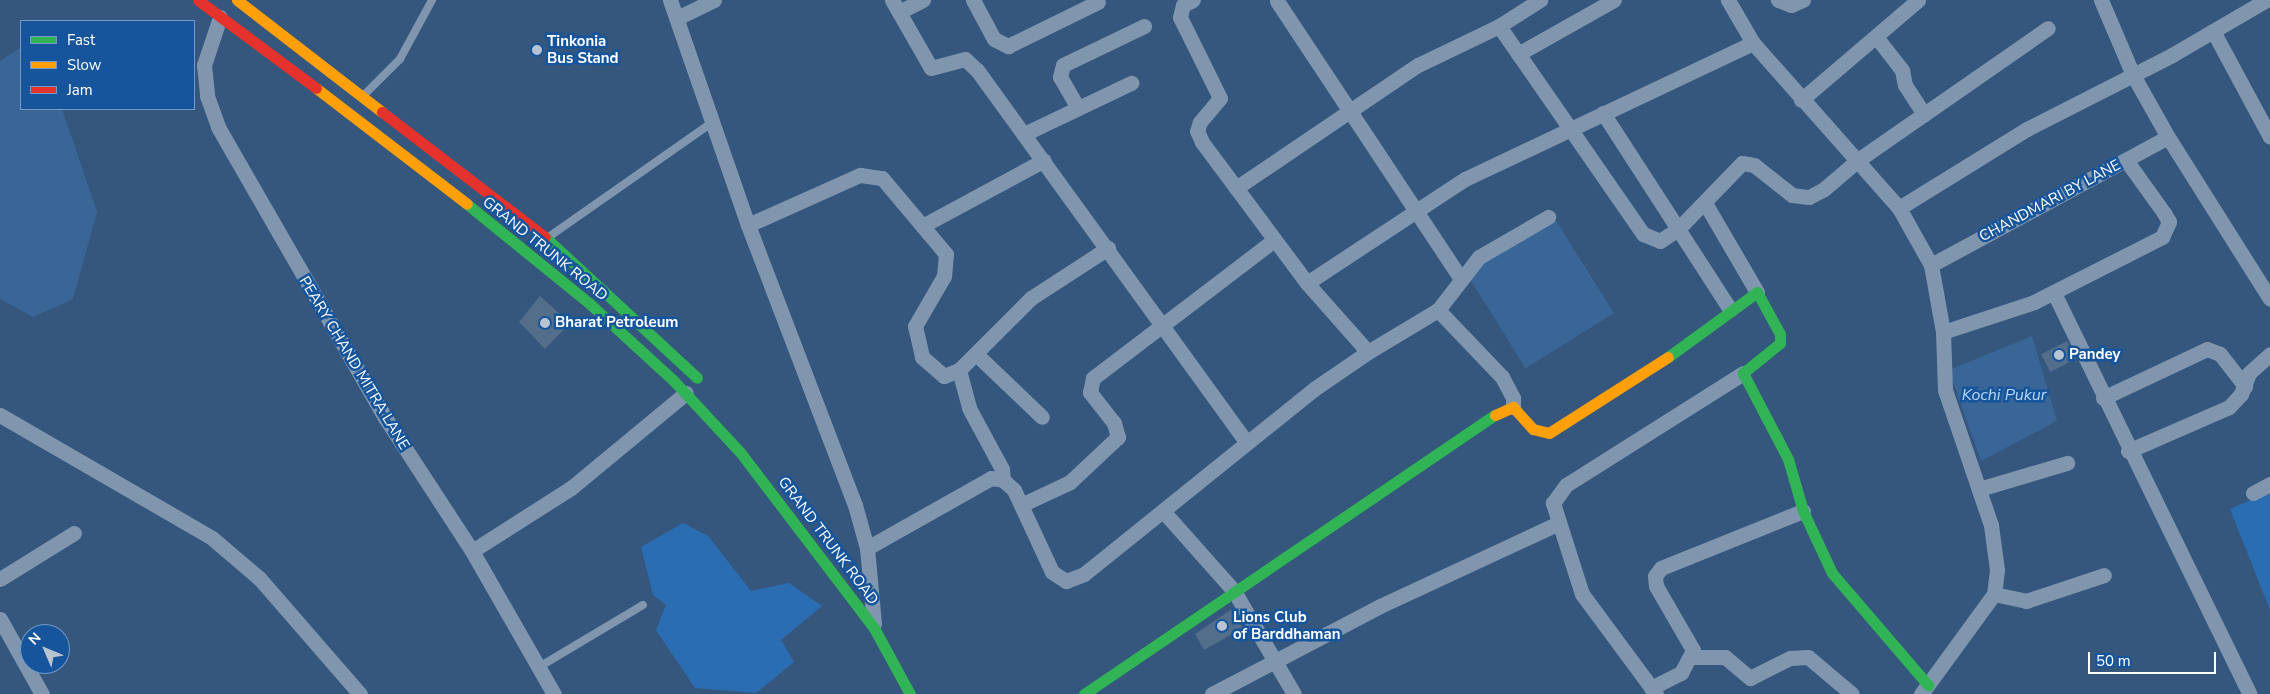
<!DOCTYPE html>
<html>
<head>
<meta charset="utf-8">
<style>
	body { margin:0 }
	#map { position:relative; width:2270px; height:694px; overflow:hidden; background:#35577d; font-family:"Nunito Sans",sans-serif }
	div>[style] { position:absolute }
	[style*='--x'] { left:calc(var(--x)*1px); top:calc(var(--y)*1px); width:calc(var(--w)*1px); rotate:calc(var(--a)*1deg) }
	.green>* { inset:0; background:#2b6db2 }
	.water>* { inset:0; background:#3a6697; transform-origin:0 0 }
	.building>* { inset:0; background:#526e8b; transform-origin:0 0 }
	.lane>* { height:8px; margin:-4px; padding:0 4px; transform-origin:4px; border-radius:4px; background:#8096af }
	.street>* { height:15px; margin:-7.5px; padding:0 7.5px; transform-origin:7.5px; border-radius:7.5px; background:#8096af }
	.fast>* { height:11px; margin:-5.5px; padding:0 5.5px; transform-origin:5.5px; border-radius:5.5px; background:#30b455 }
	.slow>* { height:11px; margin:-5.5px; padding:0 5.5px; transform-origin:5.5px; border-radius:5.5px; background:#ff9f0a }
	.jam>* { height:11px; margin:-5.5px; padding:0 5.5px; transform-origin:5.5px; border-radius:5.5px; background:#e5322d }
	.dots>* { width:14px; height:14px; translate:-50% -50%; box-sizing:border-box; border:2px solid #16559c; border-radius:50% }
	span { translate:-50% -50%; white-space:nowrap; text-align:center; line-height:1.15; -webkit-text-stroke:5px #16559c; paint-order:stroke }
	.poi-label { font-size:15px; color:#fff; font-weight:700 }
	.left { translate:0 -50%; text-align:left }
	.street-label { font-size:15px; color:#fff }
	.water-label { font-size:16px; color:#b8d8f9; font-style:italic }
	.legend { position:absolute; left:20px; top:20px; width:175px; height:90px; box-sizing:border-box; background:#16559c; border:1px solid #7399c4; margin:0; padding:6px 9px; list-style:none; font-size:15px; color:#fff }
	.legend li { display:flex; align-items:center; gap:10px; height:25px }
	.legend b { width:25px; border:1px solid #7399c4 }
	.north { position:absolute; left:20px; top:624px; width:50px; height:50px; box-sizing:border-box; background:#16559c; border:1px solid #7399c4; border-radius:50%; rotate:315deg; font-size:14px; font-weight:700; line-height:20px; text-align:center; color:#fff }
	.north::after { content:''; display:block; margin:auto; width:18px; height:22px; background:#b8c4d2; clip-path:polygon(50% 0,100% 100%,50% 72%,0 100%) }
	.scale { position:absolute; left:2088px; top:652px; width:128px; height:22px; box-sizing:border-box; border:2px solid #fff; border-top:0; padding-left:6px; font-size:15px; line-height:18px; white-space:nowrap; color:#fff; -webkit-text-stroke:4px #16559c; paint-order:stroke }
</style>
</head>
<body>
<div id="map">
	<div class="green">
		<i style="clip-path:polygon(2270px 492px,2270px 610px,2230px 509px)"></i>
		<i style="clip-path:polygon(683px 523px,708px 536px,751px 591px,789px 583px,822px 606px,781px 640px,794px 662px,756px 693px,695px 688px,656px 630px,666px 605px,653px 595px,641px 547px)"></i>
	</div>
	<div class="water">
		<i style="clip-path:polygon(21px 47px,21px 109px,62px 109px,97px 212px,73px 299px,33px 317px,0 299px,0 61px)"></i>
		<i style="left:1555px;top:219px;width:111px;height:104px;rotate:58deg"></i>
		<i style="clip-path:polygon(2032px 336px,2057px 421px,1981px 461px,1949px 370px)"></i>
	</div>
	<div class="building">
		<i style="clip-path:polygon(540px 296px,570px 323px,545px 349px,519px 322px)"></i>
		<i style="left:2067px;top:341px;width:20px;height:29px;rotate:63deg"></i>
		<i style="clip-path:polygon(1232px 609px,1243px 628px,1204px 650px,1195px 634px)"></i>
	</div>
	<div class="lane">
		<i style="--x:365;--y:94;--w:49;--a:-45"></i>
		<i style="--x:400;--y:59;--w:67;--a:-61.5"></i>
		<i style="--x:550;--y:236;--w:199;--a:-35"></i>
		<i style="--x:539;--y:667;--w:121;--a:-30.8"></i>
	</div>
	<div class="street">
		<i style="--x:670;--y:0;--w:238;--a:70.9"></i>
		<i style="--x:748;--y:225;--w:300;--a:69.1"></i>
		<i style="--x:855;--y:505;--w:45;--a:74.4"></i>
		<i style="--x:867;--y:548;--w:76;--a:84.7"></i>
		<i style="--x:892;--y:0;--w:78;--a:60.2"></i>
		<i style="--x:931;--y:68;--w:35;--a:-15"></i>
		<i style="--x:965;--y:59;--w:16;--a:43"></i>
		<i style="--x:977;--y:70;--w:460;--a:54.1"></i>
		<i style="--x:973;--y:0;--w:44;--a:61.7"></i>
		<i style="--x:994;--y:39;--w:16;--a:27"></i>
		<i style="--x:1008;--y:46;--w:100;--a:-26.1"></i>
		<i style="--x:1778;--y:0;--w:14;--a:21"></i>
		<i style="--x:1791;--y:5;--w:13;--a:-23"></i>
		<i style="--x:2101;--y:0;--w:82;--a:66.9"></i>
		<i style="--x:2133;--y:75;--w:71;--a:60.6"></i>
		<i style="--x:2168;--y:137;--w:191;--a:57.8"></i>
		<i style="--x:1277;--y:1;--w:332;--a:56.5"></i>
		<i style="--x:899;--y:12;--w:27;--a:-27"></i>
		<i style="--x:220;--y:17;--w:51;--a:108.4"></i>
		<i style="--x:204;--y:65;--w:31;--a:84"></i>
		<i style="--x:207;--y:96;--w:33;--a:70"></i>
		<i style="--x:218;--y:127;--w:337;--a:60.1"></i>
		<i style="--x:386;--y:419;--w:158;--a:56.9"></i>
		<i style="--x:472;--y:551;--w:165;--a:60.2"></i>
		<i style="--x:677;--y:18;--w:41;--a:-25.9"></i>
		<i style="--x:1499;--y:26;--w:253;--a:55.3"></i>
		<i style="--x:1643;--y:234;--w:18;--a:22"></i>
		<i style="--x:1660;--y:241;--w:22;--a:-34"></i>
		<i style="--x:1678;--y:229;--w:92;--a:-45.9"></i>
		<i style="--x:1742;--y:163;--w:12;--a:9"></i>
		<i style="--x:1754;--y:165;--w:48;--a:38.3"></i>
		<i style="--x:1792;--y:195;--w:17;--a:7"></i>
		<i style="--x:1809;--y:197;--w:17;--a:-28"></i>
		<i style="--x:1824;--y:189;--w:45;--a:-40.5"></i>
		<i style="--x:1858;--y:160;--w:231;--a:-34.8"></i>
		<i style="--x:2213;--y:31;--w:120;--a:61.7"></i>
		<i style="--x:1877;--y:38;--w:41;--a:52"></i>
		<i style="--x:1902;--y:70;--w:15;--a:79"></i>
		<i style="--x:1905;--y:85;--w:35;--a:57"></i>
		<i style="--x:1753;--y:43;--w:220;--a:48.5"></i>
		<i style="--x:1899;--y:208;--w:65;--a:60.7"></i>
		<i style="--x:1931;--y:265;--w:68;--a:79.8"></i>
		<i style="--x:1943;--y:332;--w:58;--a:88"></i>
		<i style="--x:1945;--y:390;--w:143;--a:71.2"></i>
		<i style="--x:1991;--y:525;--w:45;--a:82.4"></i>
		<i style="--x:1997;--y:570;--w:24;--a:97"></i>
		<i style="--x:1994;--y:594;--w:124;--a:126.1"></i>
		<i style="--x:1518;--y:54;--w:110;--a:-29.4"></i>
		<i style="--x:1801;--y:100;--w:154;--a:-40.5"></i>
		<i style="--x:1078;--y:108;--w:36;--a:-120"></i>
		<i style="--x:1060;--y:77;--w:12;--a:-76"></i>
		<i style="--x:1063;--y:65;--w:90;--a:-25.7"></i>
		<i style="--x:1603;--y:113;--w:234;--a:57.1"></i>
		<i style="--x:1024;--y:134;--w:119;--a:-25.5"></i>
		<i style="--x:1236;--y:188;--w:220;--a:-34.1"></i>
		<i style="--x:1418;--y:65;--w:90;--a:-25.7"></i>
		<i style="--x:1499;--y:26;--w:49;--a:-32.4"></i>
		<i style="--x:1705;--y:203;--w:103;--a:59.7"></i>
		<i style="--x:1899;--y:208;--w:150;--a:-31.7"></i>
		<i style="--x:2027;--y:129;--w:163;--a:-27"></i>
		<i style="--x:2172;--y:55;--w:109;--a:-30.3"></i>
		<i style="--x:748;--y:225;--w:123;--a:-24.1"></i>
		<i style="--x:860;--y:175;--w:22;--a:8"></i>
		<i style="--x:882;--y:178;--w:99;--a:49.9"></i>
		<i style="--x:946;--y:254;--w:22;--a:95"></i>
		<i style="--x:944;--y:276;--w:58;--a:120.1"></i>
		<i style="--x:915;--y:326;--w:32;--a:77"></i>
		<i style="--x:922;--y:357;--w:29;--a:41"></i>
		<i style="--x:944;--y:376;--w:16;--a:-22"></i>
		<i style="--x:959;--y:370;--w:102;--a:-45"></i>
		<i style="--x:1031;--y:298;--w:92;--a:-33"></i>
		<i style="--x:924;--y:225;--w:136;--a:-28.4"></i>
		<i style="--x:1931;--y:265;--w:269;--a:-28.4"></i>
		<i style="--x:1307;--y:283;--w:189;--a:-33.4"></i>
		<i style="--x:1465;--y:179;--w:318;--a:-25.3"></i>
		<i style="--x:1753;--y:43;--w:50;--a:-120.2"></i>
		<i style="--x:2054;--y:293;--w:446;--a:64"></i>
		<i style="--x:1438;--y:310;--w:93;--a:46.3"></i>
		<i style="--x:1502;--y:377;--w:24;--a:62"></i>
		<i style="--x:1513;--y:398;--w:9;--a:90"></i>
		<i style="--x:1943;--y:332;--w:96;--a:-18.2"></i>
		<i style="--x:2034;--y:302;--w:144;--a:-26.9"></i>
		<i style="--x:2162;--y:237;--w:17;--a:-65"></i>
		<i style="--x:2169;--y:222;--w:10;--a:-119"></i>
		<i style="--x:2164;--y:213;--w:65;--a:-125.6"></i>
		<i style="--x:1368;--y:352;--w:82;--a:-31"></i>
		<i style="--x:1438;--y:310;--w:67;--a:-52.3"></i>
		<i style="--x:1479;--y:257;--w:80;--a:-30.1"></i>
		<i style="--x:976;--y:354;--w:91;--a:43.7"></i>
		<i style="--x:959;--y:370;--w:39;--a:75"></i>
		<i style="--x:969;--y:408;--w:69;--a:61.6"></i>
		<i style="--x:1002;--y:469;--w:11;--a:85"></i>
		<i style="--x:2103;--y:398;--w:115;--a:-25.2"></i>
		<i style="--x:2207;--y:349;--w:14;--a:21"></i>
		<i style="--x:2220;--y:354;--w:41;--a:52"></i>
		<i style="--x:0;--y:415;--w:245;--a:30.1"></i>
		<i style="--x:212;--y:538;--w:62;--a:40.4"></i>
		<i style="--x:259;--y:578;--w:154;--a:49"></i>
		<i style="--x:2128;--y:451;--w:110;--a:-23.5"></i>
		<i style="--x:2229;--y:407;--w:18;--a:-47"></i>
		<i style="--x:2241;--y:394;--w:22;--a:-69"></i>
		<i style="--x:2249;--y:373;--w:28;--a:-42"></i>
		<i style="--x:1979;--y:489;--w:92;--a:-16.5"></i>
		<i style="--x:2253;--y:493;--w:19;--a:-28"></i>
		<i style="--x:1021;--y:505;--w:54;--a:-25.1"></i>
		<i style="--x:1070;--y:482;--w:66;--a:-43.2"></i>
		<i style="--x:1118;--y:437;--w:15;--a:-106"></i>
		<i style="--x:1114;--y:423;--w:39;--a:-128"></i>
		<i style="--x:1090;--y:392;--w:14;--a:-78"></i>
		<i style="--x:1093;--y:378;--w:228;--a:-37.3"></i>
		<i style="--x:1163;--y:511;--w:107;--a:48.4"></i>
		<i style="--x:1234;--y:591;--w:119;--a:59.8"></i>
		<i style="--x:867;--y:548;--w:142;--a:-29.4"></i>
		<i style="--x:991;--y:478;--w:12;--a:9"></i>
		<i style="--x:1003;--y:480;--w:15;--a:42"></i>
		<i style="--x:1014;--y:490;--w:90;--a:65.1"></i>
		<i style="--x:1052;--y:572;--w:17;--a:33"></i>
		<i style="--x:1066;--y:581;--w:19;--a:-21"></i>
		<i style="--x:1084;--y:574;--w:295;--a:-38.8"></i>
		<i style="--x:1314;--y:389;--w:65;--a:-34.4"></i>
		<i style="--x:1368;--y:352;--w:92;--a:-131.5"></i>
		<i style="--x:1307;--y:283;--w:176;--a:-126.7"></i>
		<i style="--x:1202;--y:142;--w:12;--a:-114"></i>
		<i style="--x:1197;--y:131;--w:9;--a:-72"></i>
		<i style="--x:1200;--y:122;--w:31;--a:-50"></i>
		<i style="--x:1220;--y:98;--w:90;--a:-116.3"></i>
		<i style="--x:1180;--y:17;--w:12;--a:-76"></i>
		<i style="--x:1183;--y:5;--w:11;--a:-27"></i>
		<i style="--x:472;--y:551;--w:117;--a:-32.5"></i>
		<i style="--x:571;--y:488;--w:149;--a:-39.6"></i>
		<i style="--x:0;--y:579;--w:87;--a:-31.9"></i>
		<i style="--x:1994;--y:594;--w:33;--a:12"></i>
		<i style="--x:2026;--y:601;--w:82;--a:-18.4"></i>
		<i style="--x:0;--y:619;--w:86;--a:60.8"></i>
		<i style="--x:1691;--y:657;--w:34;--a:0"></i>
		<i style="--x:1725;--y:657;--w:33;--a:40"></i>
		<i style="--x:1750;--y:678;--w:45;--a:-26.6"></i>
		<i style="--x:1790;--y:658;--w:18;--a:-3"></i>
		<i style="--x:1808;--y:657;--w:57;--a:40.1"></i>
		<i style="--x:1651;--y:688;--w:34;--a:-27"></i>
		<i style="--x:1681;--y:673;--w:26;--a:-62"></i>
		<i style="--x:1693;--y:650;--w:74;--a:-120"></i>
		<i style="--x:1656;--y:586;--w:10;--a:-96"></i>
		<i style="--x:1655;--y:576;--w:10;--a:-53"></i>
		<i style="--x:1661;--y:568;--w:153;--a:-21.9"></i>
		<i style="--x:1212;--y:694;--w:190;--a:-27.6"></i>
		<i style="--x:1380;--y:606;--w:195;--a:-24.9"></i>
		<i style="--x:1656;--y:694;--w:124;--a:-126.5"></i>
		<i style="--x:1582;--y:594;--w:96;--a:-107.7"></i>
		<i style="--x:1553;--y:503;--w:22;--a:-54"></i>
		<i style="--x:1566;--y:485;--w:209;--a:-32.3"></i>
	</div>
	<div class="fast">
		<i style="--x:467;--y:204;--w:159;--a:39.1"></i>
		<i style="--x:590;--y:304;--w:113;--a:42.5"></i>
		<i style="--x:673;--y:380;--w:98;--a:47.1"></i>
		<i style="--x:740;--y:452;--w:221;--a:52.7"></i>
		<i style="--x:874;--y:628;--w:75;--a:61.4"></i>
		<i style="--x:545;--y:237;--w:207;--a:42.8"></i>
		<i style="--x:1668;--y:357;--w:110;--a:-36.1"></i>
		<i style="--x:1757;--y:292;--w:48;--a:61.3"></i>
		<i style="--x:1780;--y:334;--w:9;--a:90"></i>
		<i style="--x:1780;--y:343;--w:48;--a:141"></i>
		<i style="--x:1743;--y:373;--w:97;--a:62.4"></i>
		<i style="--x:1788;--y:459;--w:54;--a:73.9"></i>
		<i style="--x:1803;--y:511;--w:68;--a:64.9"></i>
		<i style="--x:1832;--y:573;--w:148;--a:49.4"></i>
		<i style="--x:1084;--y:694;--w:497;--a:-34.2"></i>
	</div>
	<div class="slow">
		<i style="--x:237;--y:0;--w:183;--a:37.7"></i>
		<i style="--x:316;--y:88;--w:190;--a:37.5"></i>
		<i style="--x:1495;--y:415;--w:20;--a:-24"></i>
		<i style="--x:1513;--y:407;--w:30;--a:48"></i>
		<i style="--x:1533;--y:429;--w:16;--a:14"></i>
		<i style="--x:1549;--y:433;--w:141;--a:-32.6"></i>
	</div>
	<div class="jam">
		<i style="--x:198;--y:0;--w:147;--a:36.7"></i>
		<i style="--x:382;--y:112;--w:205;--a:37.5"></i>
	</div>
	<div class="dots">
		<i style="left:537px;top:50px;background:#b8c4d2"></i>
		<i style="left:545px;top:323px;background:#b8c4d2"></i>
		<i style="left:2059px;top:355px;background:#b8c4d2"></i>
		<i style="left:1222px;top:626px;background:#b8c4d2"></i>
	</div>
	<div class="poi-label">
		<span class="left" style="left:547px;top:50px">Tinkonia<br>Bus Stand</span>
		<span class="left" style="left:555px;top:323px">Bharat Petroleum</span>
		<span class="left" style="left:2069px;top:355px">Pandey</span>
		<span class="left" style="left:1233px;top:626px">Lions Club<br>of Barddhaman</span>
	</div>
	<div class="street-label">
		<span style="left:2050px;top:201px;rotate:-28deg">CHANDMARI BY LANE</span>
		<span style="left:545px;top:249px;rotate:39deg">GRAND TRUNK ROAD</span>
		<span style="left:354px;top:363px;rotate:59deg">PEARY CHAND MITRA LANE</span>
		<span style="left:828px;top:541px;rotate:53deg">GRAND TRUNK ROAD</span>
	</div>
	<div class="water-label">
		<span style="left:2004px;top:395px">Kochi Pukur</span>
	</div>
	<ul class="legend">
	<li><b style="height:6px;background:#30b455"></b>Fast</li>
	<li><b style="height:6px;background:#ff9f0a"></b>Slow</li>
	<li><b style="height:6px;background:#e5322d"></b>Jam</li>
	</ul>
	<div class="north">N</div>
	<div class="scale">50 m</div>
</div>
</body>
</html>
